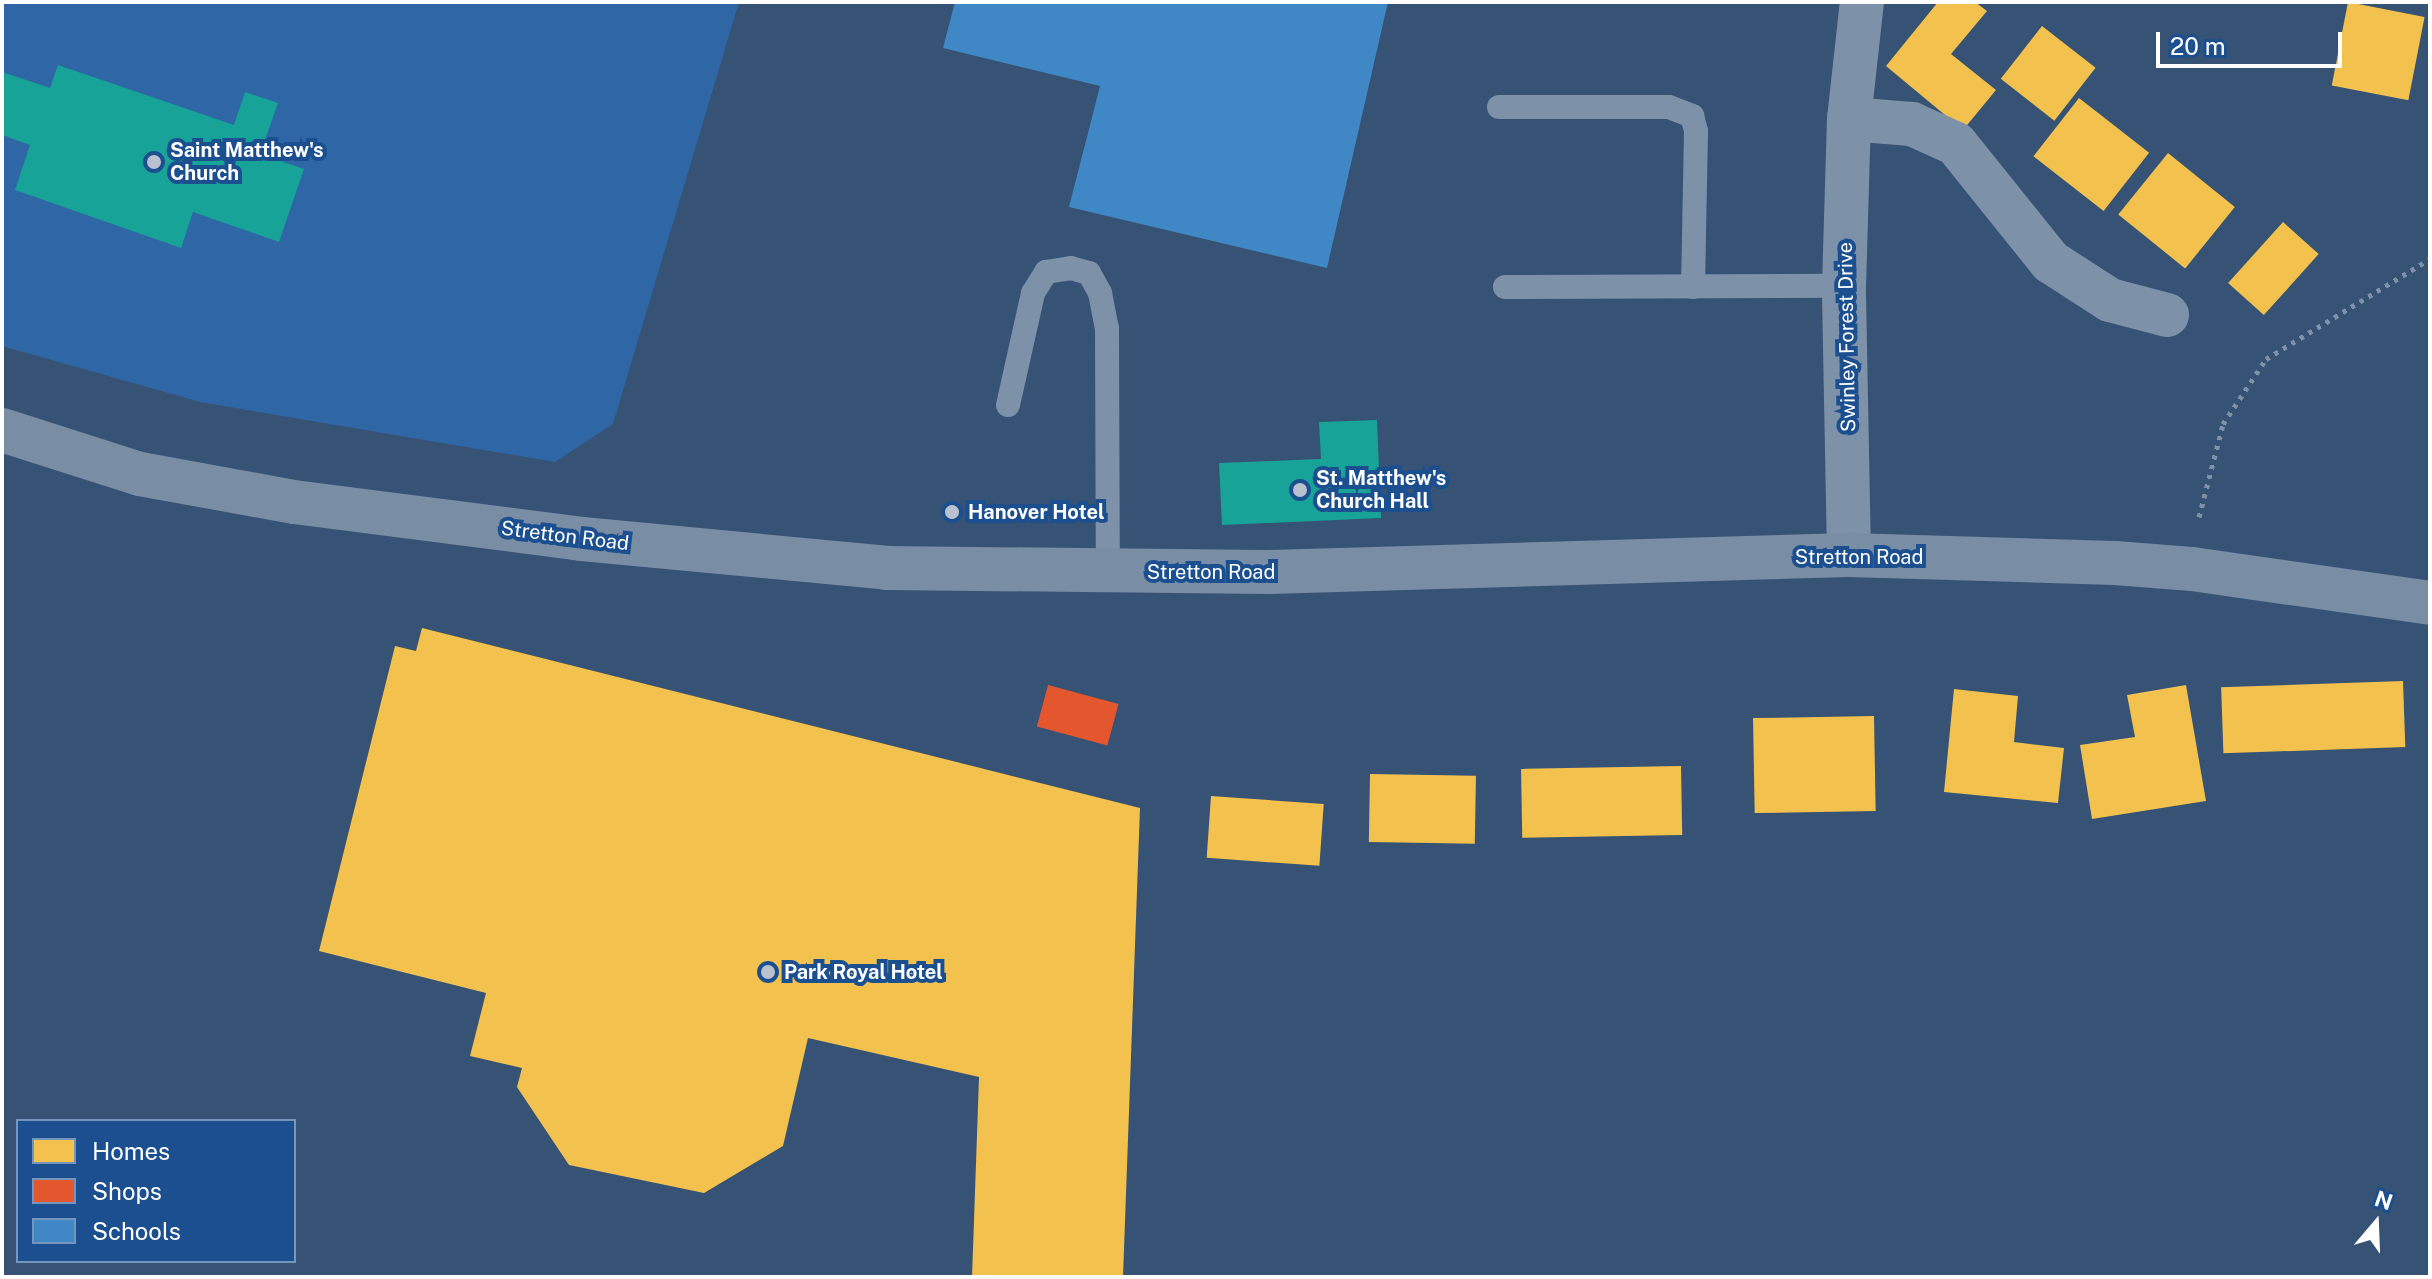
<!DOCTYPE html>
<html>
<head>
<meta charset="utf-8">
<style>
	body { margin:0 }
	#map { position:relative; width:2432px; height:1279px; overflow:hidden; background:#365274; font-family:"Public Sans",sans-serif }
	div>[style] { position:absolute }
	[style*='--x'] { left:calc(var(--x)*1px); top:calc(var(--y)*1px); width:calc(var(--w)*1px); rotate:calc(var(--a)*1deg) }
	.green>* { inset:0; background:#2f66a5 }
	.homes>* { inset:0; background:#f2c14e; transform-origin:0 0 }
	.shops>* { inset:0; background:#e4572e; transform-origin:0 0 }
	.schools>* { inset:0; background:#3f88c5 }
	.public>* { inset:0; background:#17a398 }
	.path>* { height:5px; margin-top:-2.5px; transform-origin:0; background:repeating-linear-gradient(90deg,#7d92a8 0 4px,transparent 0 10px) }
	.lane>* { height:24px; margin:-12px; padding:0 12px; transform-origin:12px; border-radius:12px; background:#7d92a8 }
	.street>* { height:44px; margin:-22px; padding:0 22px; transform-origin:22px; border-radius:22px; background:#7d92a8 }
	.secondary>* { height:44px; margin:-22px; padding:0 22px; transform-origin:22px; border-radius:22px; background:#798da4 }
	.dots>* { width:22px; height:22px; translate:-50% -50%; box-sizing:border-box; border:4px solid #1b4f8f; border-radius:50% }
	span { translate:-50% -50%; white-space:nowrap; text-align:center; line-height:1.15; -webkit-text-stroke:8px #1b4f8f; paint-order:stroke }
	.poi-label { font-size:20px; color:#fff; font-weight:700 }
	.left { translate:0 -50%; text-align:left }
	.street-label { font-size:20px; color:#fff }
	.frame { position:absolute; inset:0; border:4px solid #fff; pointer-events:none }
	.legend { position:absolute; left:16px; top:1119px; width:280px; height:144px; box-sizing:border-box; background:#1b4f8f; border:2px solid #7695bc; margin:0; padding:10px 14px; list-style:none; font-size:24px; color:#fff }
	.legend li { display:flex; align-items:center; gap:16px; height:40px }
	.legend b { width:40px; border:2px solid #7695bc }
	.north { position:absolute; left:2336px; top:1183px; width:80px; height:80px; -webkit-text-stroke:6px #1b4f8f; paint-order:stroke; rotate:19deg; font-size:22px; font-weight:700; line-height:32px; text-align:center; color:#fff }
	.north::after { content:''; display:block; margin:auto; width:28px; height:36px; background:#fff; clip-path:polygon(50% 0,100% 100%,50% 72%,0 100%) }
	.scale { position:absolute; left:2156px; top:32px; width:186px; height:36px; box-sizing:border-box; border:4px solid #fff; border-top:0; padding-left:10px; font-size:24px; line-height:28px; white-space:nowrap; color:#fff; -webkit-text-stroke:6px #1b4f8f; paint-order:stroke }
</style>
</head>
<body>
<div id="map">
	<div class="green">
		<i style="clip-path:polygon(2px 2px,739px 2px,613px 424px,555px 462px,200px 402px,2px 346px)"></i>
	</div>
	<div class="homes">
		<i style="clip-path:polygon(1938px 2px,1975px 2px,1987px 11px,1951px 54px,1996px 90px,1963px 130px,1886px 66px)"></i>
		<i style="left:2348px;top:2px;width:78px;height:85px;rotate:11deg"></i>
		<i style="left:2042px;top:26px;width:68px;height:67px;rotate:38deg"></i>
		<i style="left:2079px;top:98px;width:89px;height:74px;rotate:38deg"></i>
		<i style="left:2168px;top:153px;width:86px;height:79px;rotate:39deg"></i>
		<i style="left:2283px;top:222px;width:48px;height:82px;rotate:42deg"></i>
		<i style="clip-path:polygon(422px 628px,1140px 808px,1123px 1277px,972px 1277px,979px 1077px,808px 1038px,783px 1146px,704px 1193px,569px 1165px,517px 1087px,522px 1068px,470px 1056px,486px 993px,319px 951px,395px 646px,416px 651px)"></i>
		<i style="left:2403px;top:681px;width:66px;height:182px;rotate:88deg"></i>
		<i style="clip-path:polygon(2186px 685px,2206px 801px,2092px 819px,2080px 745px,2135px 737px,2127px 695px)"></i>
		<i style="clip-path:polygon(1954px 689px,2018px 696px,2014px 742px,2064px 748px,2058px 803px,1944px 792px)"></i>
		<i style="left:1874px;top:716px;width:95px;height:121px;rotate:89deg"></i>
		<i style="left:1681px;top:766px;width:69px;height:160px;rotate:89deg"></i>
		<i style="left:1370px;top:774px;width:106px;height:68px;rotate:1deg"></i>
		<i style="left:1211px;top:796px;width:113px;height:62px;rotate:4deg"></i>
	</div>
	<div class="shops">
		<i style="left:1048px;top:685px;width:73px;height:43px;rotate:15deg"></i>
	</div>
	<div class="schools">
		<i style="clip-path:polygon(955px 2px,1388px 2px,1327px 268px,1069px 207px,1100px 86px,943px 48px)"></i>
	</div>
	<div class="public">
		<i style="clip-path:polygon(58px 65px,234px 125px,245px 92px,278px 103px,260px 154px,304px 169px,279px 242px,193px 212px,181px 248px,15px 190px,30px 145px,2px 135px,2px 72px,50px 88px)"></i>
		<i style="clip-path:polygon(1377px 420px,1381px 518px,1222px 525px,1219px 463px,1321px 459px,1319px 422px)"></i>
	</div>
	<div class="path">
		<i style="--x:2199;--y:517;--w:96;--a:-75.5"></i>
		<i style="--x:2223;--y:424;--w:78;--a:-56.5"></i>
		<i style="--x:2266;--y:359;--w:192;--a:-31.4"></i>
	</div>
	<div class="lane">
		<i style="--x:1499;--y:107;--w:170;--a:0"></i>
		<i style="--x:1669;--y:107;--w:25;--a:21"></i>
		<i style="--x:1692;--y:116;--w:16;--a:75"></i>
		<i style="--x:1696;--y:131;--w:156;--a:91.1"></i>
		<i style="--x:1505;--y:287;--w:339;--a:-0.2"></i>
		<i style="--x:1008;--y:405;--w:115;--a:-77.4"></i>
		<i style="--x:1033;--y:293;--w:25;--a:-58"></i>
		<i style="--x:1046;--y:272;--w:25;--a:-9"></i>
		<i style="--x:1071;--y:268;--w:19;--a:16"></i>
		<i style="--x:1089;--y:273;--w:23;--a:61"></i>
		<i style="--x:1100;--y:293;--w:36;--a:79"></i>
		<i style="--x:1107;--y:328;--w:244;--a:89.8"></i>
	</div>
	<div class="street">
		<i style="--x:1849;--y:119;--w:63;--a:4.5"></i>
		<i style="--x:1912;--y:124;--w:48;--a:24.4"></i>
		<i style="--x:1956;--y:144;--w:151;--a:51.2"></i>
		<i style="--x:2051;--y:262;--w:70;--a:32.8"></i>
		<i style="--x:2110;--y:300;--w:59;--a:14.7"></i>
		<i style="--x:1849;--y:555;--w:269;--a:-91.1"></i>
		<i style="--x:1844;--y:286;--w:167;--a:-88.3"></i>
		<i style="--x:1849;--y:119;--w:118;--a:-83.7"></i>
	</div>
	<div class="secondary">
		<i style="--x:2;--y:430;--w:145;--a:17.7"></i>
		<i style="--x:140;--y:474;--w:157;--a:10.3"></i>
		<i style="--x:294;--y:502;--w:290;--a:7.3"></i>
		<i style="--x:582;--y:539;--w:305;--a:5.4"></i>
		<i style="--x:886;--y:568;--w:381;--a:0.6"></i>
		<i style="--x:1267;--y:572;--w:582;--a:-1.67"></i>
		<i style="--x:1849;--y:555;--w:266;--a:1.7"></i>
		<i style="--x:2115;--y:563;--w:77;--a:4.5"></i>
		<i style="--x:2192;--y:569;--w:240;--a:8.1"></i>
	</div>
	<div class="dots">
		<i style="left:154px;top:162px;background:#b9c2ce"></i>
		<i style="left:1300px;top:490px;background:#b9c2ce"></i>
		<i style="left:952px;top:512px;background:#b9c2ce"></i>
		<i style="left:768px;top:972px;background:#b9c2ce"></i>
	</div>
	<div class="poi-label">
		<span class="left" style="left:170px;top:162px">Saint Matthew's<br>Church</span>
		<span class="left" style="left:1316px;top:490px">St. Matthew's<br>Church Hall</span>
		<span class="left" style="left:968px;top:512px">Hanover Hotel</span>
		<span class="left" style="left:784px;top:972px">Park Royal Hotel</span>
	</div>
	<div class="street-label">
		<span style="left:1847px;top:337px;rotate:-91deg">Swinley Forest Drive</span>
		<span style="left:565px;top:536px;rotate:7deg">Stretton Road</span>
		<span style="left:1859px;top:557px">Stretton Road</span>
		<span style="left:1211px;top:572px">Stretton Road</span>
	</div>
	<div class="frame"></div>
	<ul class="legend">
	<li><b style="height:22px;background:#f2c14e"></b>Homes</li>
	<li><b style="height:22px;background:#e4572e"></b>Shops</li>
	<li><b style="height:22px;background:#3f88c5"></b>Schools</li>
	</ul>
	<div class="north">N</div>
	<div class="scale">20 m</div>
</div>
</body>
</html>
